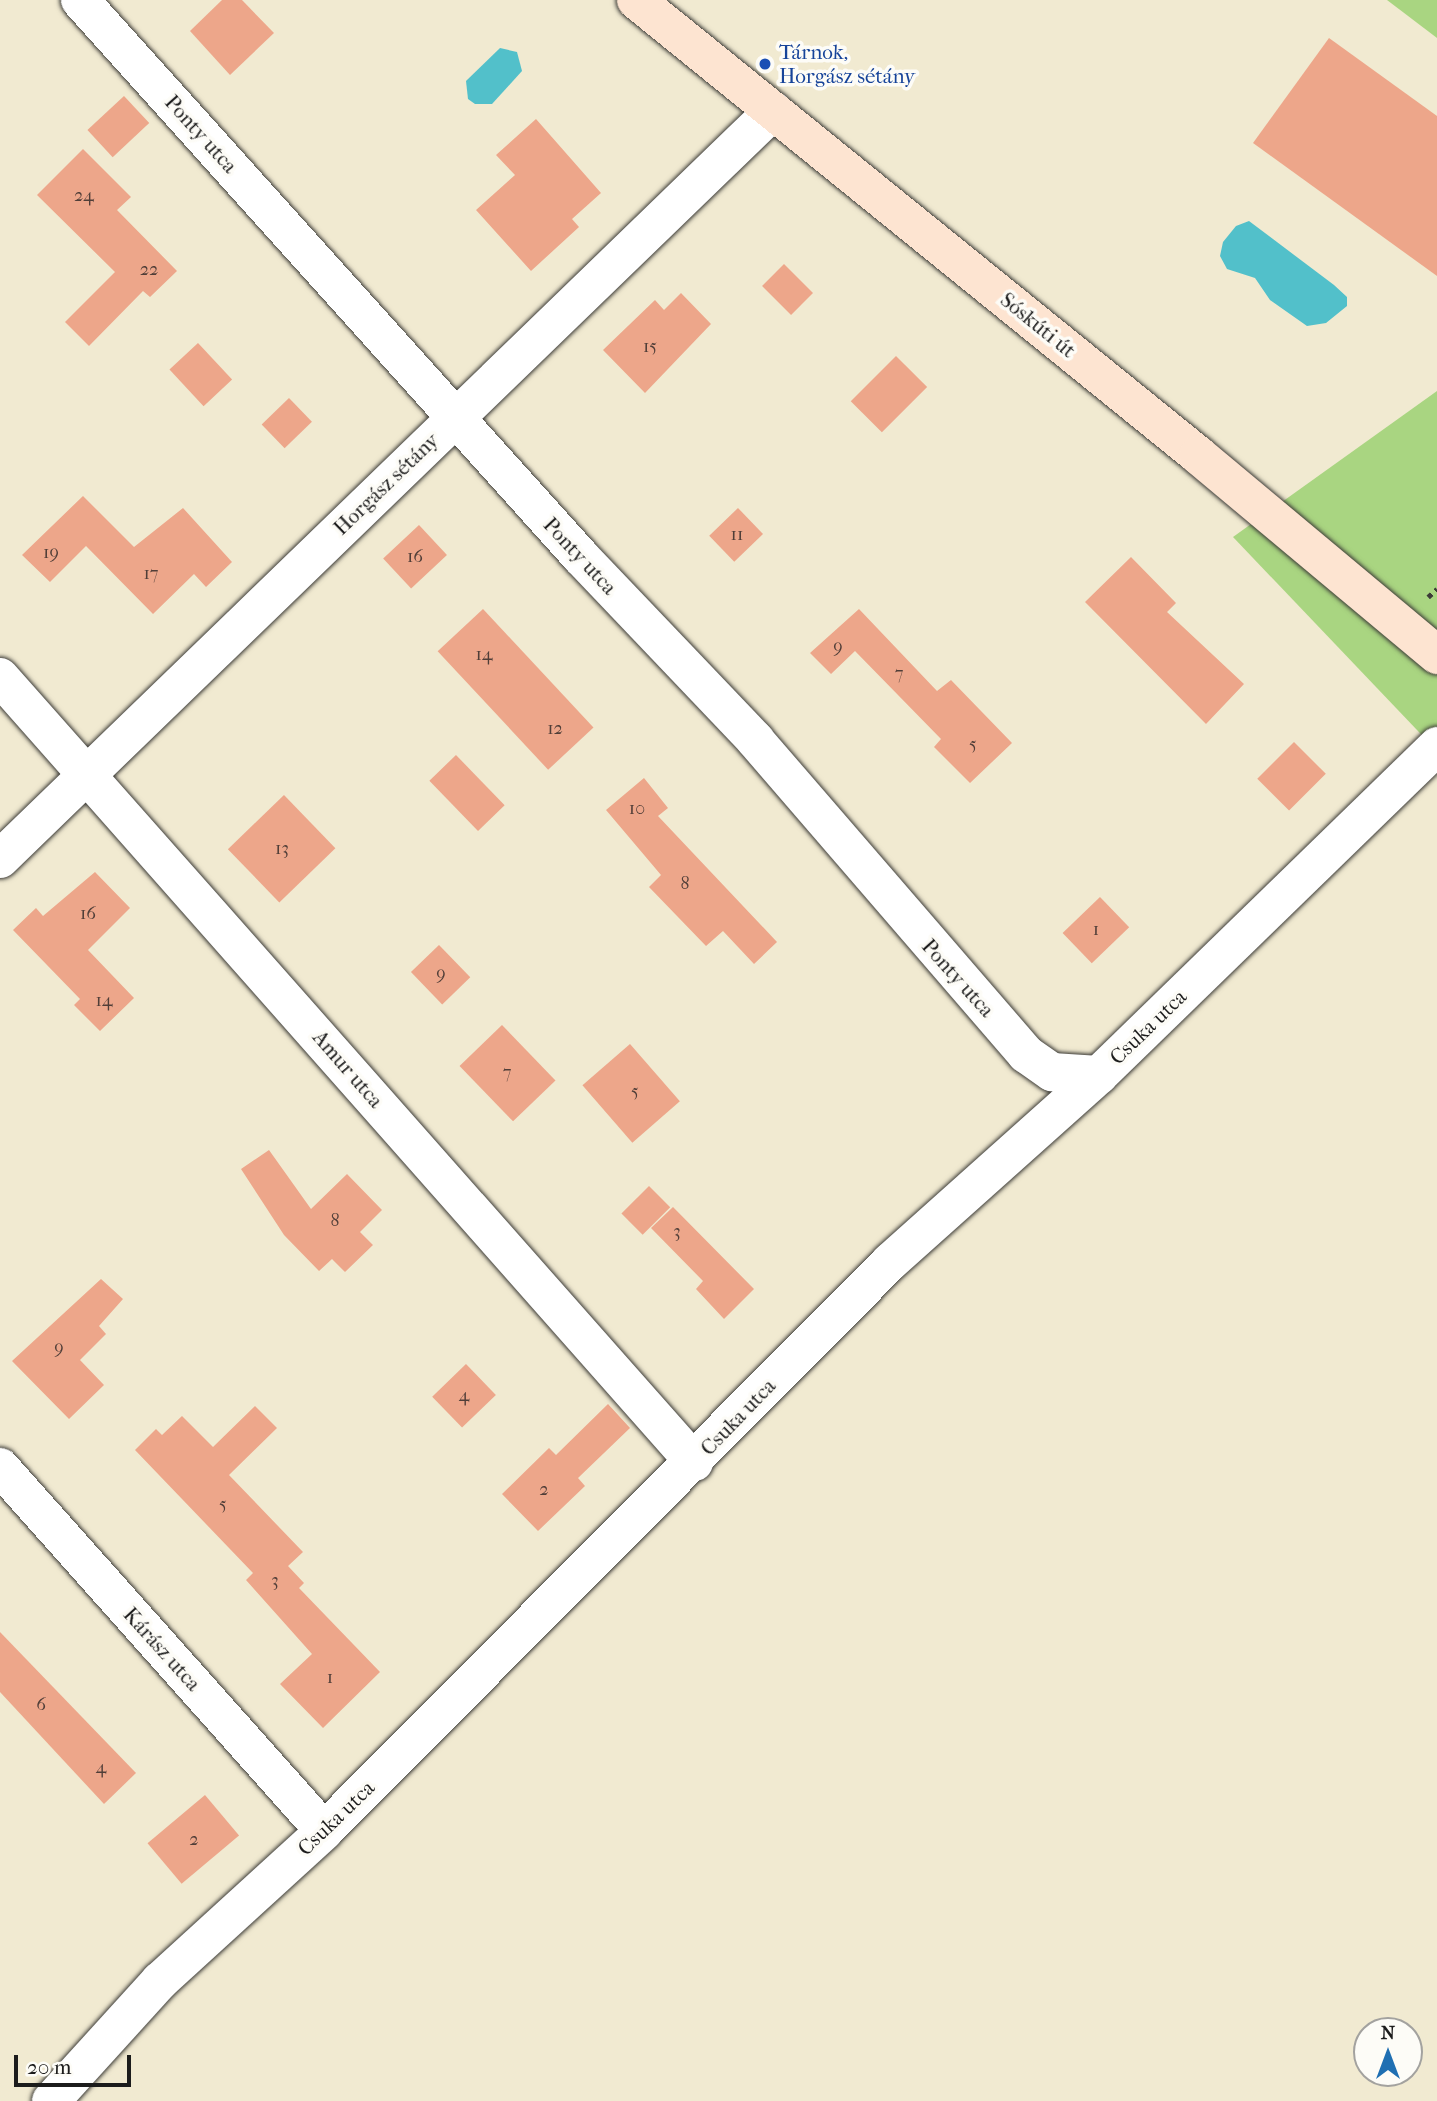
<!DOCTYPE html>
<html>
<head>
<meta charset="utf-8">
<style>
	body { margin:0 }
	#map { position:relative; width:1437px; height:2101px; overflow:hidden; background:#f1ead1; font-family:"IM FELL French Canon",serif }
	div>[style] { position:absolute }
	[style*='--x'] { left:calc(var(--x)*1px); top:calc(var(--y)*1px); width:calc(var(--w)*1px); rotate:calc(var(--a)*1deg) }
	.green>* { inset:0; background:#a9d581 }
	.water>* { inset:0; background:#52c0ca }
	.building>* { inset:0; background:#eda68a; transform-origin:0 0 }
	.path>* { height:4.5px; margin-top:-2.25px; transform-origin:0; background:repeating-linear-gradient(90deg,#3c3b37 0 5px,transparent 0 10px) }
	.roads { filter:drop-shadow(0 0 2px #3c3b37) drop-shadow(0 0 2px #3c3b37) }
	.street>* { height:38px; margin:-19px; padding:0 19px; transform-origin:19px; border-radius:19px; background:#fff }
	.secondary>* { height:38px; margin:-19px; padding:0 19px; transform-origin:19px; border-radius:19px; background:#fde4d1 }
	.dots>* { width:19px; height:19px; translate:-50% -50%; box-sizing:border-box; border:4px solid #fdfcf7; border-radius:50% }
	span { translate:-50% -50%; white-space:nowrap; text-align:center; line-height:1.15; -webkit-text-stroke:7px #fdfcf7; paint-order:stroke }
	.number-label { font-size:18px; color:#503e38 }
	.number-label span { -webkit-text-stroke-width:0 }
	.transit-label { font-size:21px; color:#164399 }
	.left { translate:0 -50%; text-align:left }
	.street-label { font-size:21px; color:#1c1c1c }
	.north { position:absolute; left:1353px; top:2017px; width:70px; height:70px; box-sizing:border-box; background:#fdfcf7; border:2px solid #a3a29f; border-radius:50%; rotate:0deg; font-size:19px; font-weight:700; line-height:28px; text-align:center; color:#1c1c1c }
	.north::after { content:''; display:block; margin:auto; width:24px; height:32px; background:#1f6fb2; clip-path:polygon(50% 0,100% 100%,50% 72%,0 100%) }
	.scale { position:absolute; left:14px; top:2055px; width:117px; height:32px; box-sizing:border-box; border:4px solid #1c1c1c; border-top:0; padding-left:9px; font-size:21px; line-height:24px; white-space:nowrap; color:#1c1c1c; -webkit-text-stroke:5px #fdfcf7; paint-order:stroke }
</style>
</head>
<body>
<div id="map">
	<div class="green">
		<i style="clip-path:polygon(1387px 0,1437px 0,1437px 38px)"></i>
		<i style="clip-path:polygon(1437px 391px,1437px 751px,1233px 537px)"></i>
	</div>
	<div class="water">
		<i style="clip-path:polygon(500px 48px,517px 52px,522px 71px,492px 104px,475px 104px,468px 99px,466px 81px)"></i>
		<i style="clip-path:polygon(1249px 221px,1334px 285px,1347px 297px,1347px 306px,1326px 323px,1307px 326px,1270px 300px,1255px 278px,1227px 269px,1220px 256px,1223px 242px,1236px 226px)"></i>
	</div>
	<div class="building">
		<i style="clip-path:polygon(222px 0,242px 0,274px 33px,230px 75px,190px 31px)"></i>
		<i style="clip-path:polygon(1329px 38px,1437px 116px,1437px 276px,1253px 143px)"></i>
		<i style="left:124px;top:96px;width:37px;height:50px;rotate:47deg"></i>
		<i style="clip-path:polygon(536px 119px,601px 193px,572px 219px,579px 227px,531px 271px,476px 210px,515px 175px,496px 155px)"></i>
		<i style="clip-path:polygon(83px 149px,131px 197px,117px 210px,177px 271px,150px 297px,143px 291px,89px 346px,65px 322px,115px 272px,37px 195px)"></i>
		<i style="left:784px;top:264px;width:41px;height:31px;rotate:45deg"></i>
		<i style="clip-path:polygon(681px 293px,711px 324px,645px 393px,603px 350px,655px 300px,664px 310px)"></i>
		<i style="left:198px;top:343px;width:50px;height:39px;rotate:47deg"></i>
		<i style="left:896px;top:356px;width:44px;height:64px;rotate:45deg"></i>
		<i style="left:289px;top:398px;width:33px;height:38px;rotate:46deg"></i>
		<i style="clip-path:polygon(83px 496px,134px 547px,183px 508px,232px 562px,206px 587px,194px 574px,153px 614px,86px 546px,50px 582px,22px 555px)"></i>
		<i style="left:738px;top:508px;width:36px;height:40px;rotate:46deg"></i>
		<i style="left:419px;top:525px;width:41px;height:49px;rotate:47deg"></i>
		<i style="clip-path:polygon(1131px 557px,1176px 603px,1167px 612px,1244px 684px,1206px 724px,1085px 602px)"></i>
		<i style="left:483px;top:609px;width:162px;height:62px;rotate:47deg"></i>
		<i style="clip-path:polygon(859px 609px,937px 691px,951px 680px,1012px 743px,970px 783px,934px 747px,941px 739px,855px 651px,831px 674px,810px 653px)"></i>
		<i style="left:1294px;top:742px;width:45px;height:52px;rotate:45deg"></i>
		<i style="left:456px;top:755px;width:70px;height:37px;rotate:46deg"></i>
		<i style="clip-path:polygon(644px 778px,668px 808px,658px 816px,777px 942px,754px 964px,723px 931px,706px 946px,649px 887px,661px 875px,606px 810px)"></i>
		<i style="left:284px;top:795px;width:74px;height:78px;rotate:46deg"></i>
		<i style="clip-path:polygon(95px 872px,130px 908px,88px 950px,134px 998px,100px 1031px,74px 1005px,80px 999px,13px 930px,36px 908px,43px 916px)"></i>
		<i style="left:1100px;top:897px;width:42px;height:52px;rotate:46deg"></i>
		<i style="left:439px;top:945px;width:45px;height:39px;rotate:46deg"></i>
		<i style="left:502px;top:1025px;width:77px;height:59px;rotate:46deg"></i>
		<i style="left:630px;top:1044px;width:76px;height:63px;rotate:49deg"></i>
		<i style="clip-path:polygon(269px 1150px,311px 1209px,347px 1174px,382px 1210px,360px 1232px,373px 1245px,345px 1272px,332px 1259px,319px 1271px,284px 1235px,241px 1169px)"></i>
		<i style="left:649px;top:1186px;width:30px;height:39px;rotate:45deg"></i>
		<i style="clip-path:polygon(673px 1207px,754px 1289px,724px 1319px,696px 1289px,703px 1281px,651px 1228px)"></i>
		<i style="clip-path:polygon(101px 1279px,123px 1299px,99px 1326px,106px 1334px,80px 1360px,104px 1385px,69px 1419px,12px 1361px)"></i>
		<i style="left:466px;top:1364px;width:43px;height:47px;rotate:46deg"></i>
		<i style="clip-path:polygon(608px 1404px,630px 1428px,578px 1478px,585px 1486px,538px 1531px,502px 1494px,549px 1448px,556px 1455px)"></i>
		<i style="clip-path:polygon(255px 1406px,277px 1428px,229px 1475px,303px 1552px,288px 1566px,304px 1583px,299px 1588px,380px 1672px,323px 1728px,280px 1684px,312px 1654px,246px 1580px,253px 1573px,135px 1450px,156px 1429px,162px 1435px,182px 1416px,213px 1447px)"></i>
		<i style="clip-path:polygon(0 1632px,136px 1773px,104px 1804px,0 1692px)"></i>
		<i style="left:205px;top:1795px;width:53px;height:75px;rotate:50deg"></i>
	</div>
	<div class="path">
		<i style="--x:1428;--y:597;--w:12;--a:-42"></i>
	</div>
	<div class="roads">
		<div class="street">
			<i style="--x:80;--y:0;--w:749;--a:48.03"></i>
			<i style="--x:581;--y:557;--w:253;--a:46.4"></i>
			<i style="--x:755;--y:740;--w:415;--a:49.2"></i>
			<i style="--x:1026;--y:1054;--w:32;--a:35"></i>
			<i style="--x:1052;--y:1072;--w:47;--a:3.7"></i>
			<i style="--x:0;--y:677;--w:1048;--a:48.52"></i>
			<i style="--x:0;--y:859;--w:1076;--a:-44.06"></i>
			<i style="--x:0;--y:1467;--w:487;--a:48.3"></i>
			<i style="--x:51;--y:2101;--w:162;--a:-47.8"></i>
			<i style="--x:160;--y:1981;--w:222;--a:-42.4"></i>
			<i style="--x:324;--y:1831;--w:803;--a:-45.15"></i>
			<i style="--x:890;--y:1262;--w:280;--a:-41.8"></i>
			<i style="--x:1099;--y:1075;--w:472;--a:-44.2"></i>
		</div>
		<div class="secondary">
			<i style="--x:636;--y:0;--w:723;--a:38.99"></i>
			<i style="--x:1198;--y:455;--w:312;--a:39.9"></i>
		</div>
	</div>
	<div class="dots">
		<i style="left:765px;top:64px;background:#1a4fb4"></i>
	</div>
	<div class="number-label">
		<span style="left:84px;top:196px">24</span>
		<span style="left:149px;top:270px">22</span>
		<span style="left:650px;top:347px">15</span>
		<span style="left:737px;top:535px">11</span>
		<span style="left:51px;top:553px">19</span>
		<span style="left:415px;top:557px">16</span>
		<span style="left:151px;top:574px">17</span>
		<span style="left:838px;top:647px">9</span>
		<span style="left:484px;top:655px">14</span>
		<span style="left:899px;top:674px">7</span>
		<span style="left:555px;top:729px">12</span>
		<span style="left:973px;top:745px">5</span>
		<span style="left:637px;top:809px">10</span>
		<span style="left:282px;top:849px">13</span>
		<span style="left:685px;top:884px">8</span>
		<span style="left:88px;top:914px">16</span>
		<span style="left:1096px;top:930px">1</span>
		<span style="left:441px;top:974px">9</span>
		<span style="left:104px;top:1001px">14</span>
		<span style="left:507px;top:1073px">7</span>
		<span style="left:635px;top:1092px">5</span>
		<span style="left:335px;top:1221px">8</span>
		<span style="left:677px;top:1232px">3</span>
		<span style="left:59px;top:1348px">9</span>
		<span style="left:464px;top:1396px">4</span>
		<span style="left:544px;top:1490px">2</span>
		<span style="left:223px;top:1505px">5</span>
		<span style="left:275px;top:1581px">3</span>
		<span style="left:330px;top:1678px">1</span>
		<span style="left:41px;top:1705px">6</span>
		<span style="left:101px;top:1768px">4</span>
		<span style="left:194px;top:1840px">2</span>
	</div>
	<div class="transit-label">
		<span class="left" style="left:779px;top:64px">Tárnok,<br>Horgász sétány</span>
	</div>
	<div class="street-label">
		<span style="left:201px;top:134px;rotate:48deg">Ponty utca</span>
		<span style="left:1038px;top:325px;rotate:39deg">Sóskúti út</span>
		<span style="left:386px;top:484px;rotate:-44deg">Horgász sétány</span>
		<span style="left:580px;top:556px;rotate:47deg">Ponty utca</span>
		<span style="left:958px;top:978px;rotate:48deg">Ponty utca</span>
		<span style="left:1148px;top:1027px;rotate:-44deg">Csuka utca</span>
		<span style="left:348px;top:1069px;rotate:49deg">Amur utca</span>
		<span style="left:738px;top:1417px;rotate:-46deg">Csuka utca</span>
		<span style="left:162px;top:1649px;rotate:48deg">Kárász utca</span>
		<span style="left:336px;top:1818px;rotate:-44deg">Csuka utca</span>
	</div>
	<div class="north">N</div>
	<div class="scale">20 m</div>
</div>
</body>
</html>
